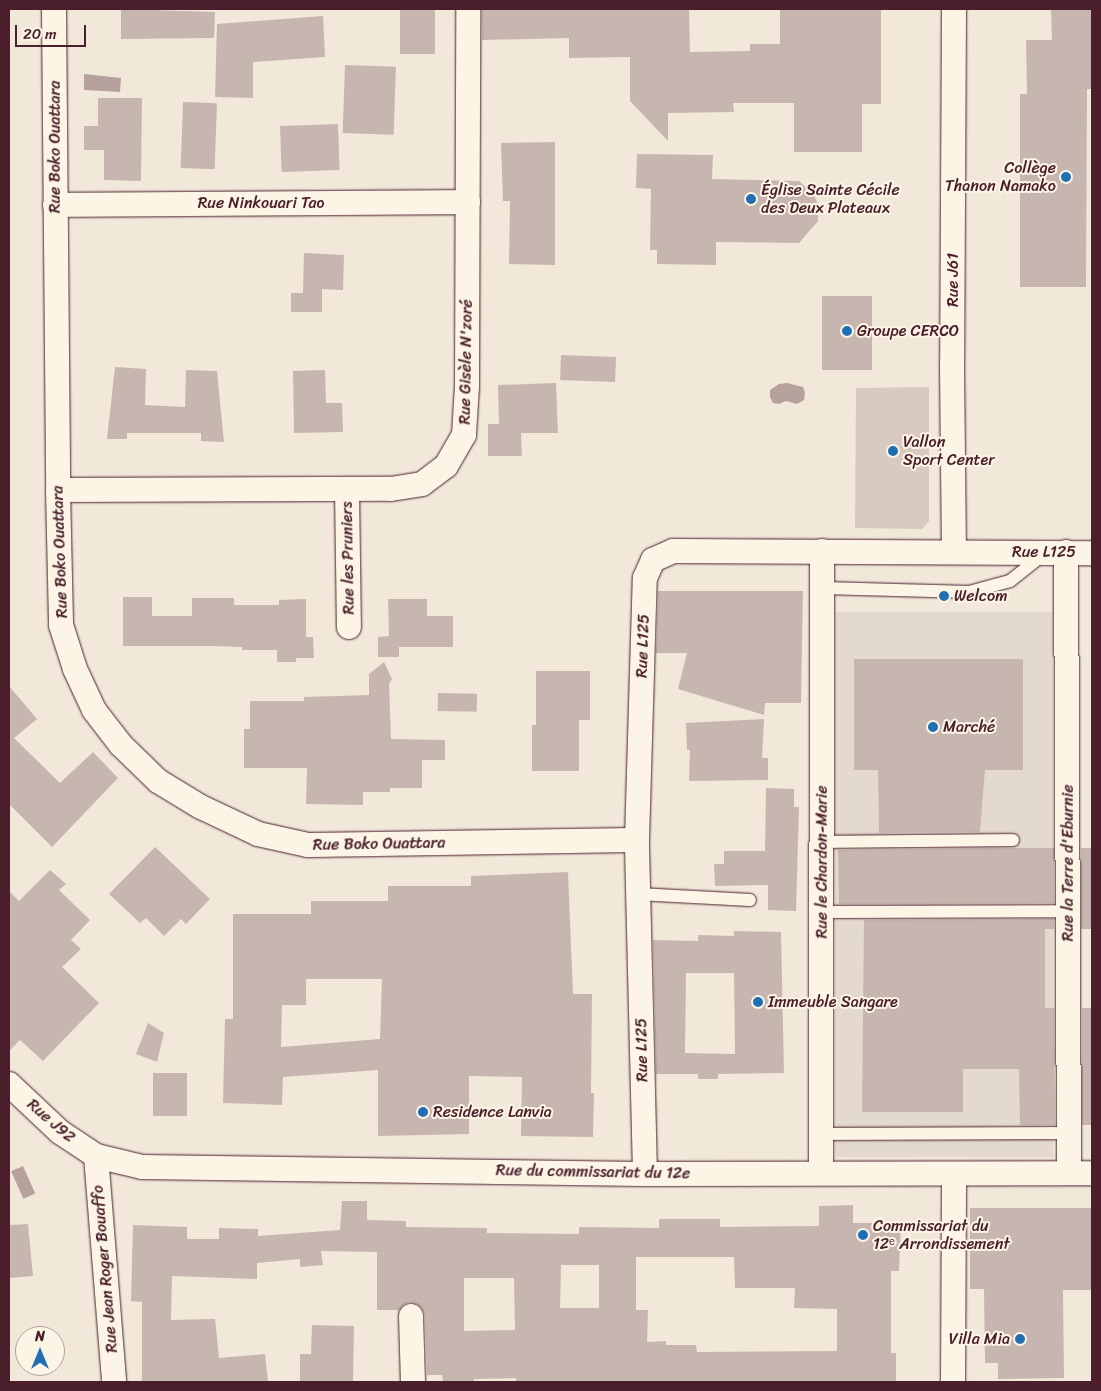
<!DOCTYPE html>
<html>
<head>
<meta charset="utf-8">
<style>
	body { margin:0 }
	#map { position:relative; width:1101px; height:1391px; overflow:hidden; background:#f1e8da; font-family:Sriracha,sans-serif }
	div>[style] { position:absolute }
	[style*='--x'] { left:calc(var(--x)*1px); top:calc(var(--y)*1px); width:calc(var(--w)*1px); rotate:calc(var(--a)*1deg) }
	.built>* { inset:0; background:#e4d9cd; transform-origin:0 0 }
	.green>* { inset:0; background:#d8cac0 }
	.water>* { inset:0; background:#b6a19c; transform-origin:0 0 }
	.building>* { inset:0; background:#c7b6af; transform-origin:0 0 }
	.roads { filter:drop-shadow(0 0 1px #4a1f2b) drop-shadow(0 0 1px #4a1f2b) }
	.lane>* { height:12px; margin:-6px; padding:0 6px; transform-origin:6px; border-radius:6px; background:#fcf5e5 }
	.street>* { height:24px; margin:-12px; padding:0 12px; transform-origin:12px; border-radius:12px; background:#fcf5e5 }
	.dots>* { width:14px; height:14px; translate:-50% -50%; box-sizing:border-box; border:2px solid #fcf5e5; border-radius:50% }
	span { translate:-50% -50%; white-space:nowrap; text-align:center; line-height:1.15; -webkit-text-stroke:4px #fcf5e5; paint-order:stroke }
	.street-label { font-size:16px; color:#4a1f2b }
	.poi-label { font-size:16px; color:#4a1f2b }
	.right { translate:-100% -50%; text-align:right }
	.left { translate:0 -50%; text-align:left }
	.frame { position:absolute; inset:0; border:10px solid #4a1f2b; pointer-events:none }
	.north { position:absolute; left:15px; top:1326px; width:50px; height:50px; box-sizing:border-box; background:#fcf5e5; border:1px solid #b59f9b; border-radius:50%; rotate:0deg; font-size:14px; font-weight:700; line-height:20px; text-align:center; color:#4a1f2b }
	.north::after { content:''; display:block; margin:auto; width:18px; height:22px; background:#1f6fb2; clip-path:polygon(50% 0,100% 100%,50% 72%,0 100%) }
	.scale { position:absolute; left:15px; top:25px; width:71px; height:22px; box-sizing:border-box; border:2px solid #4a1f2b; border-top:0; padding-left:6px; font-size:15px; line-height:18px; white-space:nowrap; color:#4a1f2b; -webkit-text-stroke:4px #fcf5e5; paint-order:stroke }
</style>
</head>
<body>
<div id="map">
	<div class="built">
		<i style="left:835px;top:612px;width:218px;height:545px"></i>
	</div>
	<div class="green">
		<i style="clip-path:polygon(929px 387px,929px 521px,922px 529px,855px 528px,856px 388px)"></i>
	</div>
	<div class="water">
		<i style="clip-path:polygon(84px 74px,121px 78px,120px 92px,84px 90px)"></i>
		<i style="clip-path:polygon(787px 383px,803px 387px,805px 393px,804px 400px,797px 404px,786px 401px,779px 404px,773px 403px,770px 397px,770px 390px,779px 384px)"></i>
		<i style="left:23px;top:1166px;width:30px;height:13px;rotate:66deg"></i>
	</div>
	<div class="building">
		<i style="clip-path:polygon(121px 9px,215px 12px,214px 38px,121px 39px)"></i>
		<i style="left:400px;top:9px;width:35px;height:45px"></i>
		<i style="clip-path:polygon(482px 9px,689px 9px,690px 52px,750px 51px,750px 44px,780px 44px,780px 9px,881px 9px,881px 104px,862px 104px,862px 152px,794px 152px,794px 103px,733px 103px,734px 112px,668px 113px,668px 141px,630px 101px,630px 57px,569px 58px,569px 38px,482px 40px)"></i>
		<i style="clip-path:polygon(1051px 9px,1092px 9px,1092px 89px,1087px 89px,1086px 287px,1020px 287px,1020px 94px,1027px 94px,1026px 40px,1052px 40px)"></i>
		<i style="clip-path:polygon(323px 16px,325px 57px,253px 62px,253px 98px,215px 97px,217px 24px)"></i>
		<i style="left:345px;top:65px;width:51px;height:68px;rotate:2deg"></i>
		<i style="clip-path:polygon(98px 98px,142px 98px,141px 181px,104px 180px,104px 150px,84px 150px,84px 126px,98px 126px)"></i>
		<i style="left:183px;top:102px;width:34px;height:66px;rotate:2deg"></i>
		<i style="left:338px;top:124px;width:46px;height:58px;rotate:88deg"></i>
		<i style="clip-path:polygon(555px 142px,555px 265px,509px 264px,510px 201px,503px 201px,501px 143px)"></i>
		<i style="clip-path:polygon(637px 154px,713px 155px,712px 179px,799px 181px,814px 195px,818px 204px,818px 221px,799px 243px,716px 242px,716px 265px,657px 264px,657px 250px,650px 250px,651px 189px,636px 188px)"></i>
		<i style="clip-path:polygon(304px 253px,344px 255px,343px 290px,322px 289px,322px 312px,291px 312px,291px 293px,303px 293px)"></i>
		<i style="left:822px;top:296px;width:50px;height:74px"></i>
		<i style="left:561px;top:355px;width:55px;height:25px;rotate:2deg"></i>
		<i style="clip-path:polygon(115px 367px,146px 369px,145px 405px,185px 407px,186px 370px,217px 371px,224px 442px,201px 441px,201px 433px,127px 433px,127px 439px,107px 439px)"></i>
		<i style="clip-path:polygon(325px 370px,326px 403px,342px 403px,343px 432px,294px 433px,293px 371px)"></i>
		<i style="clip-path:polygon(556px 383px,558px 433px,521px 433px,522px 456px,488px 456px,488px 424px,499px 424px,498px 385px)"></i>
		<i style="clip-path:polygon(658px 591px,803px 591px,801px 703px,765px 703px,764px 715px,678px 689px,687px 653px,656px 653px)"></i>
		<i style="clip-path:polygon(123px 597px,152px 597px,152px 616px,192px 616px,192px 598px,234px 598px,234px 605px,279px 605px,279px 600px,306px 599px,306px 637px,313px 637px,314px 658px,296px 658px,296px 662px,277px 662px,277px 650px,242px 650px,242px 647px,213px 646px,123px 646px)"></i>
		<i style="clip-path:polygon(388px 599px,427px 599px,427px 616px,453px 616px,453px 647px,399px 647px,399px 657px,378px 657px,378px 637px,389px 636px)"></i>
		<i style="clip-path:polygon(854px 659px,1023px 659px,1023px 770px,985px 770px,980px 832px,879px 833px,878px 770px,854px 770px)"></i>
		<i style="clip-path:polygon(384px 662px,392px 679px,389px 684px,391px 739px,445px 740px,445px 760px,422px 760px,422px 788px,390px 788px,390px 792px,363px 792px,363px 805px,306px 804px,307px 768px,244px 768px,244px 729px,250px 729px,250px 701px,304px 701px,304px 697px,369px 695px,369px 674px)"></i>
		<i style="clip-path:polygon(536px 671px,590px 671px,590px 720px,579px 720px,579px 771px,532px 771px,532px 725px,536px 725px)"></i>
		<i style="clip-path:polygon(9px 686px,37px 719px,14px 738px,60px 783px,93px 752px,118px 778px,52px 847px,9px 804px)"></i>
		<i style="left:438px;top:693px;width:39px;height:18px;rotate:1deg"></i>
		<i style="clip-path:polygon(764px 719px,762px 758px,768px 758px,768px 780px,689px 781px,690px 750px,687px 750px,686px 723px)"></i>
		<i style="clip-path:polygon(766px 788px,794px 789px,794px 807px,799px 807px,796px 911px,768px 910px,768px 885px,715px 886px,714px 864px,724px 864px,724px 851px,765px 851px)"></i>
		<i style="clip-path:polygon(155px 847px,210px 899px,186px 924px,181px 919px,164px 936px,146px 918px,140px 923px,109px 894px)"></i>
		<i style="clip-path:polygon(1001px 848px,1054px 848px,1054px 903px,839px 904px,838px 850px)"></i>
		<i style="left:1081px;top:848px;width:11px;height:81px"></i>
		<i style="clip-path:polygon(50px 870px,66px 884px,59px 890px,90px 920px,71px 940px,81px 949px,62px 967px,99px 1003px,43px 1061px,20px 1040px,9px 1051px,9px 891px,19px 901px)"></i>
		<i style="clip-path:polygon(evenodd,568px 872px,573px 994px,592px 994px,591px 1093px,594px 1093px,593px 1137px,521px 1136px,522px 1077px,469px 1076px,469px 1134px,378px 1136px,378px 1070px,283px 1077px,282px 1105px,223px 1103px,225px 1019px,233px 1019px,233px 914px,311px 914px,311px 901px,388px 901px,388px 886px,471px 886px,471px 876px,568px 872px,306px 979px,382px 979px,380px 1039px,281px 1047px,282px 1005px,306px 1005px,306px 979px)"></i>
		<i style="clip-path:polygon(1054px 919px,1054px 929px,1045px 929px,1045px 1008px,1054px 1008px,1055px 1125px,1020px 1125px,1019px 1069px,963px 1069px,963px 1112px,862px 1112px,864px 920px)"></i>
		<i style="clip-path:polygon(evenodd,734px 931px,781px 932px,784px 1073px,718px 1074px,718px 1079px,698px 1079px,698px 1074px,656px 1074px,653px 940px,698px 941px,698px 935px,734px 936px,734px 931px,686px 973px,734px 973px,735px 1054px,685px 1053px,686px 973px)"></i>
		<i style="left:1082px;top:1008px;width:10px;height:117px"></i>
		<i style="clip-path:polygon(148px 1023px,164px 1033px,157px 1062px,136px 1054px)"></i>
		<i style="left:153px;top:1073px;width:34px;height:43px"></i>
		<i style="clip-path:polygon(evenodd,342px 1201px,367px 1201px,367px 1220px,406px 1221px,406px 1227px,487px 1228px,487px 1233px,579px 1234px,579px 1227px,659px 1228px,659px 1219px,720px 1219px,720px 1227px,819px 1226px,819px 1206px,853px 1205px,853px 1223px,901px 1223px,899px 1271px,891px 1271px,891px 1353px,896px 1353px,896px 1382px,516px 1382px,516px 1378px,474px 1379px,474px 1382px,443px 1382px,442px 1375px,427px 1375px,425px 1316px,422px 1308px,417px 1304px,410px 1302px,403px 1305px,399px 1310px,377px 1310px,377px 1252px,321px 1251px,323px 1265px,300px 1267px,300px 1259px,257px 1263px,257px 1279px,172px 1276px,171px 1320px,215px 1319px,219px 1358px,265px 1354px,268px 1382px,142px 1382px,142px 1302px,131px 1301px,133px 1225px,187px 1227px,187px 1239px,219px 1239px,219px 1228px,258px 1229px,258px 1236px,340px 1230px,342px 1201px,636px 1257px,734px 1257px,735px 1288px,795px 1288px,794px 1308px,837px 1309px,837px 1351px,697px 1352px,696px 1345px,666px 1345px,666px 1341px,647px 1342px,648px 1310px,636px 1310px,636px 1257px,342px 1201px,561px 1265px,599px 1265px,599px 1308px,560px 1308px,561px 1265px,342px 1201px,464px 1278px,514px 1278px,515px 1330px,464px 1331px,464px 1278px)"></i>
		<i style="clip-path:polygon(970px 1208px,1092px 1208px,1092px 1290px,1063px 1290px,1064px 1378px,998px 1379px,998px 1363px,985px 1363px,984px 1289px,970px 1289px)"></i>
		<i style="clip-path:polygon(28px 1224px,33px 1276px,9px 1278px,9px 1225px)"></i>
		<i style="clip-path:polygon(312px 1325px,354px 1326px,353px 1382px,300px 1382px,300px 1354px,311px 1354px)"></i>
	</div>
	<div class="roads">
		<div class="lane">
			<i style="--x:823;--y:588;--w:146;--a:1.6"></i>
			<i style="--x:969;--y:592;--w:42;--a:-15"></i>
			<i style="--x:1010;--y:581;--w:43;--a:-38.5"></i>
			<i style="--x:822;--y:842;--w:191;--a:-0.6"></i>
			<i style="--x:638;--y:894;--w:112;--a:3.1"></i>
			<i style="--x:822;--y:912;--w:246;--a:-0.2"></i>
			<i style="--x:822;--y:1134;--w:247;--a:-0.2"></i>
		</div>
		<div class="street">
			<i style="--x:54;--y:9;--w:481;--a:89.5"></i>
			<i style="--x:58;--y:490;--w:135;--a:88.7"></i>
			<i style="--x:61;--y:625;--w:46;--a:72.3"></i>
			<i style="--x:75;--y:669;--w:45;--a:65.1"></i>
			<i style="--x:94;--y:710;--w:44;--a:52.4"></i>
			<i style="--x:121;--y:745;--w:52;--a:44.2"></i>
			<i style="--x:158;--y:781;--w:50;--a:31.2"></i>
			<i style="--x:201;--y:807;--w:63;--a:25.3"></i>
			<i style="--x:258;--y:834;--w:51;--a:12.4"></i>
			<i style="--x:308;--y:845;--w:329;--a:-0.9"></i>
			<i style="--x:954;--y:9;--w:356;--a:90.3"></i>
			<i style="--x:952;--y:365;--w:186;--a:89.4"></i>
			<i style="--x:55;--y:205;--w:413;--a:-0.4"></i>
			<i style="--x:347;--y:489;--w:138;--a:89.2"></i>
			<i style="--x:58;--y:490;--w:333;--a:-0.2"></i>
			<i style="--x:391;--y:489;--w:31;--a:-9"></i>
			<i style="--x:422;--y:484;--w:30;--a:-37"></i>
			<i style="--x:446;--y:466;--w:36;--a:-60"></i>
			<i style="--x:464;--y:435;--w:49;--a:-86.5"></i>
			<i style="--x:467;--y:386;--w:377;--a:-89.8"></i>
			<i style="--x:1066;--y:552;--w:621;--a:89.72"></i>
			<i style="--x:9;--y:1084;--w:70;--a:43.3"></i>
			<i style="--x:60;--y:1132;--w:43;--a:33.7"></i>
			<i style="--x:96;--y:1156;--w:47;--a:13.4"></i>
			<i style="--x:142;--y:1167;--w:503;--a:0.8"></i>
			<i style="--x:645;--y:1174;--w:447;--a:-0.1"></i>
			<i style="--x:96;--y:1156;--w:227;--a:85.4"></i>
			<i style="--x:821;--y:1173;--w:622;--a:-89.91"></i>
			<i style="--x:645;--y:1174;--w:334;--a:-91.4"></i>
			<i style="--x:637;--y:840;--w:262;--a:-88.3"></i>
			<i style="--x:645;--y:578;--w:20;--a:-66"></i>
			<i style="--x:653;--y:560;--w:22;--a:-24"></i>
			<i style="--x:673;--y:551;--w:419;--a:0.3"></i>
			<i style="--x:411;--y:1316;--w:66;--a:88.3"></i>
			<i style="--x:953;--y:1382;--w:208;--a:-89.7"></i>
		</div>
	</div>
	<div class="dots">
		<i style="left:1066px;top:177px;background:#1f6fb2"></i>
		<i style="left:751px;top:199px;background:#1f6fb2"></i>
		<i style="left:847px;top:331px;background:#1f6fb2"></i>
		<i style="left:893px;top:451px;background:#1f6fb2"></i>
		<i style="left:944px;top:596px;background:#1f6fb2"></i>
		<i style="left:933px;top:727px;background:#1f6fb2"></i>
		<i style="left:758px;top:1002px;background:#1f6fb2"></i>
		<i style="left:423px;top:1112px;background:#1f6fb2"></i>
		<i style="left:863px;top:1235px;background:#1f6fb2"></i>
		<i style="left:1020px;top:1339px;background:#1f6fb2"></i>
	</div>
	<div class="street-label">
		<span style="left:55px;top:147px;rotate:-90deg">Rue Boko Ouattara</span>
		<span style="left:261px;top:203px">Rue Ninkouari Tao</span>
		<span style="left:953px;top:280px;rotate:-90deg">Rue J61</span>
		<span style="left:466px;top:362px;rotate:-89deg">Rue Gisèle N'zoré</span>
		<span style="left:60px;top:552px;rotate:-92deg">Rue Boko Ouattara</span>
		<span style="left:1044px;top:552px">Rue L125</span>
		<span style="left:348px;top:558px;rotate:-91deg">Rue les Pruniers</span>
		<span style="left:643px;top:646px;rotate:-88deg">Rue L125</span>
		<span style="left:379px;top:844px;rotate:-1deg">Rue Boko Ouattara</span>
		<span style="left:822px;top:862px;rotate:-90deg">Rue le Chardon-Marie</span>
		<span style="left:1068px;top:863px;rotate:-90deg">Rue la Terre d'Eburnie</span>
		<span style="left:642px;top:1050px;rotate:-91deg">Rue L125</span>
		<span style="left:51px;top:1121px;rotate:41deg">Rue J92</span>
		<span style="left:593px;top:1172px;rotate:1deg">Rue du commissariat du 12e</span>
		<span style="left:105px;top:1269px;rotate:-95deg">Rue Jean Roger Bouaffo</span>
	</div>
	<div class="poi-label">
		<span class="right" style="left:1056px;top:177px">Collège<br>Thanon Namako</span>
		<span class="left" style="left:761px;top:199px">Église Sainte Cécile<br>des Deux Plateaux</span>
		<span class="left" style="left:857px;top:331px">Groupe CERCO</span>
		<span class="left" style="left:903px;top:451px">Vallon<br>Sport Center</span>
		<span class="left" style="left:954px;top:596px">Welcom</span>
		<span class="left" style="left:943px;top:727px">Marché</span>
		<span class="left" style="left:768px;top:1002px">Immeuble Sangare</span>
		<span class="left" style="left:433px;top:1112px">Residence Lanvia</span>
		<span class="left" style="left:873px;top:1235px">Commissariat du<br>12ᵉ Arrondissement</span>
		<span class="right" style="left:1010px;top:1339px">Villa Mia</span>
	</div>
	<div class="frame"></div>
	<div class="north">N</div>
	<div class="scale">20 m</div>
</div>
</body>
</html>
